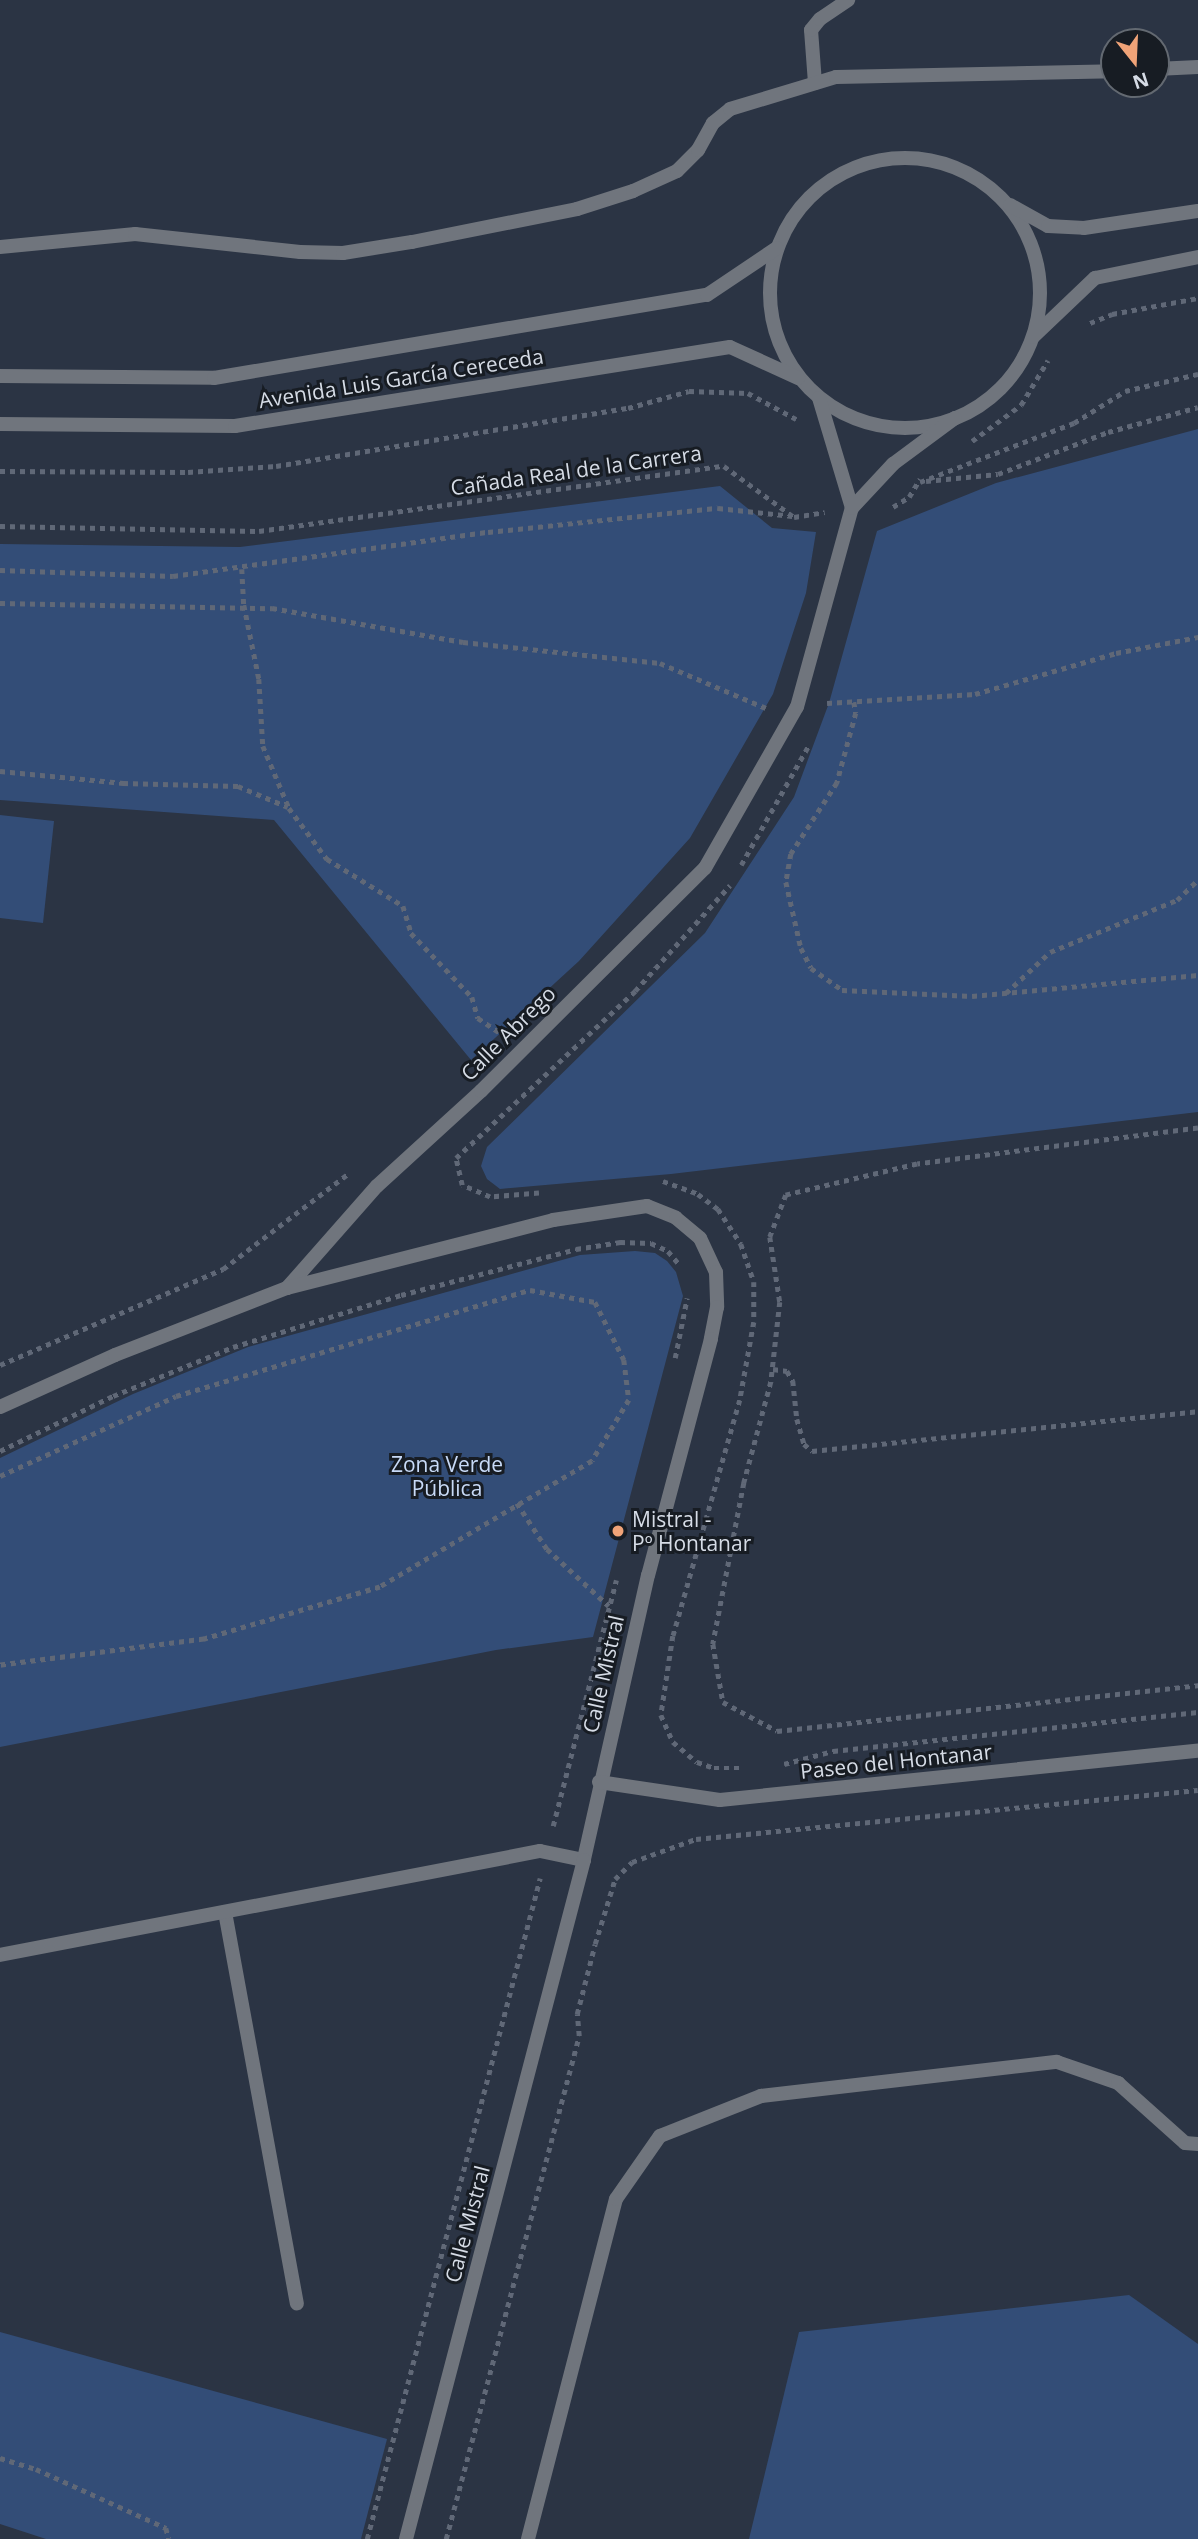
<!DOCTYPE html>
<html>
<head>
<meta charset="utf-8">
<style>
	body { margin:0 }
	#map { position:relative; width:1198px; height:2539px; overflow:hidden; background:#2b3444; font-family:"Open Sans",sans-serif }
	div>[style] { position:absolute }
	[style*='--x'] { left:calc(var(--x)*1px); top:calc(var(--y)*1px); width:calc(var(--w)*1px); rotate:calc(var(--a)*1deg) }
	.green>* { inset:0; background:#334d77 }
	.path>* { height:4.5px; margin-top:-2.25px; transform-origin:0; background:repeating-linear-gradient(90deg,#606877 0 5px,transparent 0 10px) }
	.lane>* { height:14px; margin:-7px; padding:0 7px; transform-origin:7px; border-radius:7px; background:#70757d }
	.street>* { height:14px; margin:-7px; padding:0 7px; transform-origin:7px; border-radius:7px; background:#70757d }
	.street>.ring { margin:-7px; padding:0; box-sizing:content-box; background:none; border:14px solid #70757d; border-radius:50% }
	.dots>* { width:19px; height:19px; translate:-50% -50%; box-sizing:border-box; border:4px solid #171c23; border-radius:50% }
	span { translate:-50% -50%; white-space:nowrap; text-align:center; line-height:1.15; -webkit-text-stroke:6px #171c23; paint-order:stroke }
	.street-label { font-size:21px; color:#d6dce6 }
	.park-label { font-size:21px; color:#c8daf7 }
	.poi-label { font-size:21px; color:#d6dce6 }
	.left { translate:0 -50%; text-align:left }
	.north { position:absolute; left:1100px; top:28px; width:70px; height:70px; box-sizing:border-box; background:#171c23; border:2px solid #636971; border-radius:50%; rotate:162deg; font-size:19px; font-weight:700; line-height:28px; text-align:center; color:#d6dce6 }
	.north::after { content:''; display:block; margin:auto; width:24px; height:32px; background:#f0a378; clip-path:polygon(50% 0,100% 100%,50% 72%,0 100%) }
</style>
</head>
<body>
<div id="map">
	<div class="green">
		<i style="clip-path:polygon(1198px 429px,1198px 1112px,671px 1174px,500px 1189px,487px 1179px,481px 1166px,487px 1147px,705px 933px,794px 797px,829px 703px,877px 531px,996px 483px)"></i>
		<i style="clip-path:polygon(720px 486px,772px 528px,816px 532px,806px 593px,773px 694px,690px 838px,579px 961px,471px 1060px,274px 820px,0 800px,0 544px,240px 547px)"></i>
		<i style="clip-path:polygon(0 815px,54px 821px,43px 923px,0 918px)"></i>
		<i style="clip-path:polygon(635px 1251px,655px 1253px,667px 1261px,676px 1272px,683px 1296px,593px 1637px,496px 1650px,0 1747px,0 1458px,133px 1394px,248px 1347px,580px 1255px)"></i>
		<i style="clip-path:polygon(1129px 2295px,1198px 2344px,1198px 2539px,749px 2539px,799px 2332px)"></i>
		<i style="clip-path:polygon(0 2332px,387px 2439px,361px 2539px,46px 2539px,0 2524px)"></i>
	</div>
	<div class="path">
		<i style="--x:1090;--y:323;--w:24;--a:-22"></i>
		<i style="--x:1112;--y:314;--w:87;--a:-10.5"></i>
		<i style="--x:972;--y:441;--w:61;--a:-36.3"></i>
		<i style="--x:1021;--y:405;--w:52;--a:-59"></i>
		<i style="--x:0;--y:471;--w:188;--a:0.3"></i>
		<i style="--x:188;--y:472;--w:88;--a:-3.9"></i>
		<i style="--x:276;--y:466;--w:357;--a:-9.4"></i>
		<i style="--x:628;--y:408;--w:63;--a:-15.6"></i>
		<i style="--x:689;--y:391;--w:59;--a:1.9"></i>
		<i style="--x:748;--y:393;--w:55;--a:28.4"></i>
		<i style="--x:926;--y:481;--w:72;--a:-5.6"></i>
		<i style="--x:998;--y:474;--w:118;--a:-20.9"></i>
		<i style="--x:1108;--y:432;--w:93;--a:-15.5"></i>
		<i style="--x:920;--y:482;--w:165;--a:-21"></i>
		<i style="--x:1074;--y:423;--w:60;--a:-32.1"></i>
		<i style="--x:1125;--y:391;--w:75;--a:-13.1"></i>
		<i style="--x:893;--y:507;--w:19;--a:-32"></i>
		<i style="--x:909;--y:497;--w:21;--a:-59"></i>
		<i style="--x:0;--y:526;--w:259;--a:1.1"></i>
		<i style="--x:259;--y:531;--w:470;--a:-8"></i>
		<i style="--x:724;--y:466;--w:87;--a:36.1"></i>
		<i style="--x:794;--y:517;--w:31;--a:-9"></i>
		<i style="--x:242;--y:569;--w:36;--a:87"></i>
		<i style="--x:244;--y:605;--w:76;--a:78.5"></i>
		<i style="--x:259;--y:679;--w:67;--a:86.6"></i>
		<i style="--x:263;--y:746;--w:67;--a:67.2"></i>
		<i style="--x:289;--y:808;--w:64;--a:53.3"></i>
		<i style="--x:327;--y:859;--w:89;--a:31.7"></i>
		<i style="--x:403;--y:906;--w:28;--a:73"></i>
		<i style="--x:411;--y:933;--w:88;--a:46.4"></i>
		<i style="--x:472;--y:997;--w:22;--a:74"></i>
		<i style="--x:478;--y:1018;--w:29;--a:34"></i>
		<i style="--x:0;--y:570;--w:173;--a:2"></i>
		<i style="--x:173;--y:576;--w:318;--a:-8"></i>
		<i style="--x:488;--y:532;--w:231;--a:-6"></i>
		<i style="--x:718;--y:508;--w:75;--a:6.1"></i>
		<i style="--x:0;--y:603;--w:272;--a:1.1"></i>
		<i style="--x:272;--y:608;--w:194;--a:10.1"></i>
		<i style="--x:463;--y:642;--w:198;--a:6.1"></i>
		<i style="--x:660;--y:663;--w:115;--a:23"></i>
		<i style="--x:854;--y:702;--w:11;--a:80"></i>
		<i style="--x:856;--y:713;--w:73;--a:105.2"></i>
		<i style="--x:837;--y:783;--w:85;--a:122.9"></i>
		<i style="--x:791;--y:854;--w:28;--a:100"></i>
		<i style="--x:786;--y:882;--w:68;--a:77.2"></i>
		<i style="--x:801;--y:948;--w:22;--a:63"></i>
		<i style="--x:811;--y:968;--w:38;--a:35"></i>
		<i style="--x:842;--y:990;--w:130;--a:2.6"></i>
		<i style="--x:972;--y:996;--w:227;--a:-5.3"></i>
		<i style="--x:827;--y:703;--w:148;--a:-3.5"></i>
		<i style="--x:975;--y:694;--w:147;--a:-16.2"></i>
		<i style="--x:1116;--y:653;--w:84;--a:-11"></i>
		<i style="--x:0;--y:771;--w:124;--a:5.6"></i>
		<i style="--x:123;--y:783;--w:115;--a:1.5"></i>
		<i style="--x:238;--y:786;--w:54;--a:22.8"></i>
		<i style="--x:741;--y:865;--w:138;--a:-60.5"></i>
		<i style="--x:1006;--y:993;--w:60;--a:-43"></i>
		<i style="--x:1050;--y:952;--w:137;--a:-22.3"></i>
		<i style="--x:1177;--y:900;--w:29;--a:-44"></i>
		<i style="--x:1198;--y:1128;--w:283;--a:172.7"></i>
		<i style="--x:917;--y:1164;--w:135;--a:166.7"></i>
		<i style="--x:786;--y:1195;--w:45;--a:110.9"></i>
		<i style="--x:770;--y:1237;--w:66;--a:81.3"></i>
		<i style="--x:780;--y:1302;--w:81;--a:96.4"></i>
		<i style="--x:771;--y:1382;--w:105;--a:105"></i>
		<i style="--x:744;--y:1483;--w:164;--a:100.9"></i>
		<i style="--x:713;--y:1644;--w:59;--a:80.2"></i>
		<i style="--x:723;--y:1702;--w:61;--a:28.2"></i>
		<i style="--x:777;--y:1731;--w:424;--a:-6.2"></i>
		<i style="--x:663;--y:1181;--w:37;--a:20"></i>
		<i style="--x:698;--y:1194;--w:25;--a:37"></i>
		<i style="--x:718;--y:1209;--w:42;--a:56.7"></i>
		<i style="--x:741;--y:1244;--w:40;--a:71.1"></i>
		<i style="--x:754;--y:1282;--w:40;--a:90"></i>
		<i style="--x:754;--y:1322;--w:79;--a:100.2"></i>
		<i style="--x:740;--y:1400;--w:245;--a:105.8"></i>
		<i style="--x:673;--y:1636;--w:80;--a:98.6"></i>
		<i style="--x:661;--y:1715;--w:30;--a:66"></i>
		<i style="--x:673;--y:1742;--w:31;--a:40"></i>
		<i style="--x:697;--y:1762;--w:18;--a:19"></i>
		<i style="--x:714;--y:1768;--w:26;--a:0"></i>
		<i style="--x:539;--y:1193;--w:49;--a:175.3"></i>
		<i style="--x:490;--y:1197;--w:30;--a:-157"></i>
		<i style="--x:462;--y:1185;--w:28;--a:-103"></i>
		<i style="--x:456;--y:1158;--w:245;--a:-43"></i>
		<i style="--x:635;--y:991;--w:142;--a:-48.1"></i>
		<i style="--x:675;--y:1358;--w:61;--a:-78.7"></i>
		<i style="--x:0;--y:1365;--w:243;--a:-23.3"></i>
		<i style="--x:223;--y:1269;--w:158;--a:-37.3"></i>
		<i style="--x:773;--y:1369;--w:14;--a:8"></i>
		<i style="--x:787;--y:1371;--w:12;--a:59"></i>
		<i style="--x:793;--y:1381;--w:38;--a:84"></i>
		<i style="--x:797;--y:1419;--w:26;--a:74"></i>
		<i style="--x:804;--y:1444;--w:11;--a:41"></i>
		<i style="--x:812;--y:1451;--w:388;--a:-5.9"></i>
		<i style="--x:0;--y:1451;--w:126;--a:-26"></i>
		<i style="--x:113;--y:1396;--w:130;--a:-22.2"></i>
		<i style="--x:233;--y:1347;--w:176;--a:-17.2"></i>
		<i style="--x:401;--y:1295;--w:181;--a:-14.7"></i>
		<i style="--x:576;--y:1249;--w:45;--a:-9"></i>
		<i style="--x:620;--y:1242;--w:31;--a:2"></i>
		<i style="--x:651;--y:1243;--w:19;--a:25"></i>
		<i style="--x:668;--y:1251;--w:17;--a:50"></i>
		<i style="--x:0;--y:1476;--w:193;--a:-24.4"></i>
		<i style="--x:176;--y:1396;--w:370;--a:-16.7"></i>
		<i style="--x:530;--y:1290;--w:66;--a:10.5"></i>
		<i style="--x:595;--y:1302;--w:65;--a:63.4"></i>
		<i style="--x:624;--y:1360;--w:40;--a:82.9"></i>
		<i style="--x:629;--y:1400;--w:71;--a:121.2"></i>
		<i style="--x:592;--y:1461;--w:247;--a:149.3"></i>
		<i style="--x:380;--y:1587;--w:184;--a:163.5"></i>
		<i style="--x:204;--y:1639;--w:206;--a:172.7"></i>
		<i style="--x:517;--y:1503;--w:55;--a:56.9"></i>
		<i style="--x:547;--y:1549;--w:84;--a:42.6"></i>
		<i style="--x:784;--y:1764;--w:51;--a:-14.9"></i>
		<i style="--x:833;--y:1751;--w:367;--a:-6.1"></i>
		<i style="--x:553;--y:1826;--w:254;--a:-75.6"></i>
		<i style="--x:0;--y:2458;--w:38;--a:17"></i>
		<i style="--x:36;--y:2469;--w:143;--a:24.4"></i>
		<i style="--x:166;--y:2528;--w:11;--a:75"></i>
		<i style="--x:367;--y:2539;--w:683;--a:-75.33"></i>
		<i style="--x:446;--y:2539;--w:520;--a:-75.19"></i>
		<i style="--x:579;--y:2036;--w:22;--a:-95"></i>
		<i style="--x:577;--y:2014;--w:72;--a:-75.6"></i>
		<i style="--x:595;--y:1944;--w:68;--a:-72.9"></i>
		<i style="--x:615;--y:1879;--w:24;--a:-45"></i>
		<i style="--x:632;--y:1862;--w:68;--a:-19.8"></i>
		<i style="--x:696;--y:1839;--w:504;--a:-5.57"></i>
	</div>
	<div class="lane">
		<i style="--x:1156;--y:69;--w:42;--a:-2.7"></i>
		<i style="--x:815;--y:83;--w:53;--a:-94.3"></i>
		<i style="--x:811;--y:30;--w:14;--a:-51"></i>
		<i style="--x:820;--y:19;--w:34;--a:-34"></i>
		<i style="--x:0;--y:247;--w:136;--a:-5.5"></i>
		<i style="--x:135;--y:234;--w:166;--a:6.2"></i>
		<i style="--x:300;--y:252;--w:43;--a:1.3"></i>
		<i style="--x:343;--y:253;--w:70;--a:-9.1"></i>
		<i style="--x:412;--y:242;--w:168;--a:-11.3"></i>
		<i style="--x:577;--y:209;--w:59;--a:-17.8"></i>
		<i style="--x:633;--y:191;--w:48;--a:-24.4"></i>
		<i style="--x:677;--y:171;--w:30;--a:-45"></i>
		<i style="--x:698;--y:150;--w:31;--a:-61"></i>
		<i style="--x:713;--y:123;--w:22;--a:-39"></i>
		<i style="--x:730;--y:109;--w:111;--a:-16.8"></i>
		<i style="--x:836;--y:77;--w:278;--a:-1.2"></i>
		<i style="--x:225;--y:1912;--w:398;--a:79.6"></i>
		<i style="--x:0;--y:1955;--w:550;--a:-10.9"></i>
		<i style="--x:540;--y:1851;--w:45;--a:11.6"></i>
		<i style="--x:528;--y:2539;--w:351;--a:-75.5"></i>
		<i style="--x:616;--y:2199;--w:77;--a:-55.1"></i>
		<i style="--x:660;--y:2136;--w:109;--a:-21.6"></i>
		<i style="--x:761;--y:2096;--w:298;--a:-6.6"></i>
		<i style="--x:1057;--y:2062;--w:65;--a:19"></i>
		<i style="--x:1118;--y:2083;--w:90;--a:41.8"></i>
		<i style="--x:1185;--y:2143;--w:13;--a:4"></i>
	</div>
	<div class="street">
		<i class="ring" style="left:770px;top:158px;width:256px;height:256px"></i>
		<i style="--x:1010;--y:205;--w:43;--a:28.9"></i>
		<i style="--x:1048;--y:226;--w:36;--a:3"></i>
		<i style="--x:1084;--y:228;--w:115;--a:-8.5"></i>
		<i style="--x:1033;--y:337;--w:86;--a:-43.6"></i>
		<i style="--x:1095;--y:278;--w:105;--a:-11.5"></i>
		<i style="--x:0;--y:376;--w:214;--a:0.5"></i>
		<i style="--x:214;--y:378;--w:500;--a:-9.6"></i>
		<i style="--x:707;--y:295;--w:84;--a:-33.9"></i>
		<i style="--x:819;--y:398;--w:115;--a:73.3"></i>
		<i style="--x:0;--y:424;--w:235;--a:0.5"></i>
		<i style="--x:235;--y:426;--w:501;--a:-9.07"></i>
		<i style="--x:730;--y:347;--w:75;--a:24.5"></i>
		<i style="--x:287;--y:1288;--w:136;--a:-48.6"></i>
		<i style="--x:377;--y:1186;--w:141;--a:-42.4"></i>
		<i style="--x:481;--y:1091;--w:316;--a:-44.9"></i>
		<i style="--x:705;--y:868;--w:185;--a:-60.3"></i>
		<i style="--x:797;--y:707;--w:206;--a:-74.6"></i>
		<i style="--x:852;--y:508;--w:60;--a:-47"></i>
		<i style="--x:893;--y:464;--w:77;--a:-36.6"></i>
		<i style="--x:0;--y:1407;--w:126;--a:-24.3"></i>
		<i style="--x:115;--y:1355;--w:185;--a:-21.3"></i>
		<i style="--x:287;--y:1288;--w:275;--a:-14.3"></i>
		<i style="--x:553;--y:1220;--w:95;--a:-8.5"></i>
		<i style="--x:647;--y:1206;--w:31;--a:22"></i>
		<i style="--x:676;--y:1218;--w:31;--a:40"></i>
		<i style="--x:700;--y:1238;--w:38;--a:65"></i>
		<i style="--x:716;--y:1272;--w:35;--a:88"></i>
		<i style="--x:717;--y:1307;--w:33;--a:101"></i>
		<i style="--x:711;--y:1339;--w:244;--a:104.9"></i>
		<i style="--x:648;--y:1575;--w:292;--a:102.7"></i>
		<i style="--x:584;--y:1860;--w:702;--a:104.69"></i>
		<i style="--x:599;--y:1782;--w:122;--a:8.5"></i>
		<i style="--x:720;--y:1800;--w:481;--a:-5.9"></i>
	</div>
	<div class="dots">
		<i style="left:618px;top:1531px;background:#f0a378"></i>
	</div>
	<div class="street-label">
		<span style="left:401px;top:378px;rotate:-9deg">Avenida Luis García Cereceda</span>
		<span style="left:576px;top:470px;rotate:-8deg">Cañada Real de la Carrera</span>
		<span style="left:508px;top:1033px;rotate:-45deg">Calle Abrego</span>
		<span style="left:603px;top:1674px;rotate:-77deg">Calle Mistral</span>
		<span style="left:896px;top:1761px;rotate:-6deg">Paseo del Hontanar</span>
		<span style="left:467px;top:2224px;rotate:-75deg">Calle Mistral</span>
	</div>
	<div class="park-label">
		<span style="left:447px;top:1476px">Zona Verde<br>Pública</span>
	</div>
	<div class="poi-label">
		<span class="left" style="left:632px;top:1531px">Mistral -<br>Pº Hontanar</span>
	</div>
	<div class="north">N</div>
</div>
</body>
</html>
